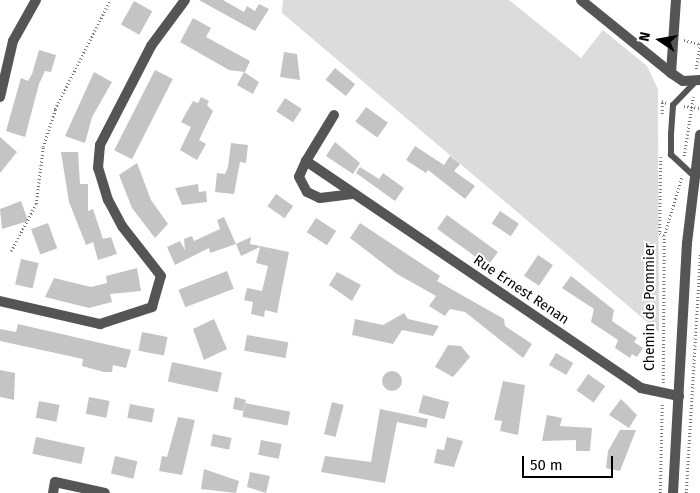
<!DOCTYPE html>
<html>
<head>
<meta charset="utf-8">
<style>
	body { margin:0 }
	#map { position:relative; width:700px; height:493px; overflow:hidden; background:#fff; font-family:"Fira Sans",sans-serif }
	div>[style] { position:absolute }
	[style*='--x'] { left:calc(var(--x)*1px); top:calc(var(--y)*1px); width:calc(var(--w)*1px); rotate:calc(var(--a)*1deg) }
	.green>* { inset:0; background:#dcdcdc }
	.building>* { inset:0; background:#c4c4c4; transform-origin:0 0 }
	.round { border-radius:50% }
	.path>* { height:2.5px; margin-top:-1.25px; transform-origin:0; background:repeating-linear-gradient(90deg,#777 0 1px,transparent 0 3.5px) }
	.service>* { height:6px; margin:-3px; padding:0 3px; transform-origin:3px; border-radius:3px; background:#555 }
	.minor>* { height:10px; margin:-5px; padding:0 5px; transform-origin:5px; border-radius:5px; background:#555 }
	.tertiary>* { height:10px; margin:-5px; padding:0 5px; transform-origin:5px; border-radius:5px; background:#555 }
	span { translate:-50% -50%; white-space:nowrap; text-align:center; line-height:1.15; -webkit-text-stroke:4px #fff; paint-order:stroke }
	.street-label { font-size:14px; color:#000 }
	.north { position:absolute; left:635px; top:15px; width:50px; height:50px; -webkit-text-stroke:4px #fff; paint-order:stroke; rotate:282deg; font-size:14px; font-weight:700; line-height:20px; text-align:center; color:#000 }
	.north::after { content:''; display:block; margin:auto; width:18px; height:22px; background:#000; clip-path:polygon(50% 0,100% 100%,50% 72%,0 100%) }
	.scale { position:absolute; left:522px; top:456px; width:91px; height:22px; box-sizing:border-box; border:2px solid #000; border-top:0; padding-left:6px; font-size:15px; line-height:18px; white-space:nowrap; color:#000; -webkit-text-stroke:4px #fff; paint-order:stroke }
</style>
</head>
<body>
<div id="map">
	<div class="green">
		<i style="clip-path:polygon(283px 0,509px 0,581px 58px,603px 30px,647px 66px,658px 89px,659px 332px,282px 13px)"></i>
	</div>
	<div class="building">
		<i style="clip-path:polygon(199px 0,223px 0,244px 12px,247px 6px,255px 11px,259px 4px,269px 9px,255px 31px)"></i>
		<i style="left:134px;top:1px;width:21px;height:27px;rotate:29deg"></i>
		<i style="clip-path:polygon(193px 18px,211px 28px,206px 37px,250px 61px,245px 72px,229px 70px,180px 42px)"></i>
		<i style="clip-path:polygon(39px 50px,56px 55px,51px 72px,45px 71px,39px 84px,25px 137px,6px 131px,21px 78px,28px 81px,32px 74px)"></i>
		<i style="clip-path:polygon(284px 52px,297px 54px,300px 80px,280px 77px)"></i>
		<i style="left:335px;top:68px;width:26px;height:15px;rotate:39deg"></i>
		<i style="left:155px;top:70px;width:20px;height:90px;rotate:27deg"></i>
		<i style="clip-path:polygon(94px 72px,112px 82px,92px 117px,85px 143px,65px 136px)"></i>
		<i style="clip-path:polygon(244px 72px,259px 82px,253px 94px,237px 85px)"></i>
		<i style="clip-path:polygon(201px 97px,209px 101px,207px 105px,213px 111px,199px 140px,206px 144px,197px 160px,180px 150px,191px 127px,181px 122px,193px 101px,198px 103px)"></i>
		<i style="left:285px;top:98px;width:20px;height:16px;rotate:33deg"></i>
		<i style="left:366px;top:107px;width:27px;height:18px;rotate:36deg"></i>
		<i style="clip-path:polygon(0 137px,17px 152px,0 173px)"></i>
		<i style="clip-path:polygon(335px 142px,360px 163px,353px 174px,326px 156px)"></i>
		<i style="clip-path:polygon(231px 143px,248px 145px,246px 163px,240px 162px,234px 194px,215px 192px,217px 173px,225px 174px,228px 167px)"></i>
		<i style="clip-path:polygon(415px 146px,444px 165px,450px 156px,460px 164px,454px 171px,475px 186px,465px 199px,428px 170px,426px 173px,406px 160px)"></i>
		<i style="clip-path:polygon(61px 152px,78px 152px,80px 184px,88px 184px,88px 211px,93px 209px,103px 239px,111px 237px,117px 254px,98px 260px,93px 242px,86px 245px,69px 202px)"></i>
		<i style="clip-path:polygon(137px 163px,151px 200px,168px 224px,155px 238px,132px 208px,119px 175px)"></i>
		<i style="clip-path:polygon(360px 167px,379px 179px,383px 173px,404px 188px,395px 201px,356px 173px)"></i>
		<i style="clip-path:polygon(198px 184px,199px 192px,206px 191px,207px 202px,182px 205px,175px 188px)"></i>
		<i style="left:276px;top:194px;width:21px;height:15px;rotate:35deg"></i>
		<i style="clip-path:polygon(21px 201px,28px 221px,2px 229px,0 209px)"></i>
		<i style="left:500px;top:211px;width:23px;height:15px;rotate:34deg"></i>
		<i style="left:447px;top:215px;width:63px;height:17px;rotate:36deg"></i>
		<i style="clip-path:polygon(224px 217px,236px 244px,210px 253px,209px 248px,175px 265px,167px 247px,180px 241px,185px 250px,184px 239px,192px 236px,194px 241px,220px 229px,217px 220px)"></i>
		<i style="left:316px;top:218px;width:24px;height:17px;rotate:33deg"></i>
		<i style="left:48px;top:223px;width:27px;height:18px;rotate:70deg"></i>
		<i style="clip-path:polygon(360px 223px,440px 276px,437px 281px,504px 319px,505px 326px,532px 344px,523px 358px,465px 312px,450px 309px,445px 316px,429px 306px,436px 296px,397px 274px,350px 238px)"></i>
		<i style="clip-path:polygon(251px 237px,250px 244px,289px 252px,277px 313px,265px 310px,264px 317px,251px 314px,253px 302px,244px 300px,247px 288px,262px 291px,268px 266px,256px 263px,260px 247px,241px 256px,236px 244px)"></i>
		<i style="left:538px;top:255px;width:18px;height:25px;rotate:34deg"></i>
		<i style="left:21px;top:259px;width:18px;height:26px;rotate:13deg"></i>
		<i style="clip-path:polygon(137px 268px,141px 291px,110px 294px,112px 302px,89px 308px,45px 297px,54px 278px,91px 287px,107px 283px,106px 276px)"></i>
		<i style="left:227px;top:271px;width:19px;height:52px;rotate:69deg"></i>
		<i style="clip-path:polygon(337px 272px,361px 285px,352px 301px,329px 285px)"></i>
		<i style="clip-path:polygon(571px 276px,614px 310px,612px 321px,637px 338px,634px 342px,643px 348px,637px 357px,632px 354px,630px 358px,615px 348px,618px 340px,591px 322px,594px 309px,562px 288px)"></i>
		<i style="clip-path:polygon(404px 313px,408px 319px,439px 326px,433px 336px,402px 330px,393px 344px,352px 335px,355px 319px,383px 325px)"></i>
		<i style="clip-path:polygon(214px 319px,227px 349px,204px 360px,193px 329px)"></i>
		<i style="clip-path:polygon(18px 324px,131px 350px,126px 368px,113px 365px,112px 372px,104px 372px,82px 366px,83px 359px,0 341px,0 329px,16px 332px)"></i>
		<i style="left:142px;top:332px;width:26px;height:19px;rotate:11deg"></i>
		<i style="left:247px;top:335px;width:42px;height:16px;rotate:10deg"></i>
		<i style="clip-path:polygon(448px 345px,461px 346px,470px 357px,453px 377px,435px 367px)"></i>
		<i style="left:556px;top:353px;width:20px;height:14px;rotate:30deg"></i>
		<i style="left:172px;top:362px;width:51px;height:20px;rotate:12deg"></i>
		<i style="clip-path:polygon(0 370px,15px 373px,14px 400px,0 397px)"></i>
		<i class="round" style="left:382px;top:371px;width:20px;height:20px"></i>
		<i style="left:588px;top:374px;width:21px;height:20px;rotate:35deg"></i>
		<i style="clip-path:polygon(503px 381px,525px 385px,518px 435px,500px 431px,502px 421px,494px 420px)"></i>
		<i style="left:423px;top:395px;width:27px;height:18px;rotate:15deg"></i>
		<i style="left:89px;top:397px;width:21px;height:17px;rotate:11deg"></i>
		<i style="clip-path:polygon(235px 397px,246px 400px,243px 411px,233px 409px)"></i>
		<i style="clip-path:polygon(621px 399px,637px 415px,629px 428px,609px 415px)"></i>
		<i style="left:39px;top:401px;width:21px;height:17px;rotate:11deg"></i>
		<i style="left:332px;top:402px;width:12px;height:33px;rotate:14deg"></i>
		<i style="left:245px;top:403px;width:46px;height:14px;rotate:11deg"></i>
		<i style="left:130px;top:404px;width:25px;height:14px;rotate:11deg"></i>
		<i style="clip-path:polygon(380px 409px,428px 419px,426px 428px,397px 422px,385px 483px,321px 472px,325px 456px,371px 462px)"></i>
		<i style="clip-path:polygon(547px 415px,562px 418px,560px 426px,592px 428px,590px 451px,576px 451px,576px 440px,542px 441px)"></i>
		<i style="clip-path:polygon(178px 417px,195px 420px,182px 475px,159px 471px,162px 456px,167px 457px)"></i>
		<i style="clip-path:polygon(620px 430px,636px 430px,620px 471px,606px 468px,608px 451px)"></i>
		<i style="left:213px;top:434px;width:19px;height:12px;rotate:12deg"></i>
		<i style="left:36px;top:437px;width:50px;height:17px;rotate:12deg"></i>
		<i style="clip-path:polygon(447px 437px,463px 441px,454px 467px,434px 463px,437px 449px,444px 450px)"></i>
		<i style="left:261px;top:440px;width:21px;height:15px;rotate:11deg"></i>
		<i style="left:115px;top:456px;width:23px;height:18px;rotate:13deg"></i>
		<i style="clip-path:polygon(204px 469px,239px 481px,236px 493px,201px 489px)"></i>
		<i style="clip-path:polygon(250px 472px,270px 476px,266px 493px,247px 487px)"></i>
	</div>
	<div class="path">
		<i style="--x:684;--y:40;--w:16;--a:14"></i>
		<i style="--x:696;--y:69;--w:26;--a:-81"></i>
		<i style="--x:684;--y:106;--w:16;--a:7"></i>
		<i style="--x:662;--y:114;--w:13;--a:-90"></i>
		<i style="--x:662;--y:101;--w:5;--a:22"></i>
		<i style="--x:684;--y:156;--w:60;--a:-81.3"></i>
		<i style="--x:661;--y:157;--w:76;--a:90.8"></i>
		<i style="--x:660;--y:233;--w:5;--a:37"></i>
		<i style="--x:11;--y:251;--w:53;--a:-62"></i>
		<i style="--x:36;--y:204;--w:57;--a:-83"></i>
		<i style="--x:43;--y:147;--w:40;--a:-72"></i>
		<i style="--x:55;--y:109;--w:122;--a:-63.2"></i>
		<i style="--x:663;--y:383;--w:147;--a:-89.6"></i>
		<i style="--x:664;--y:236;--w:63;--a:-73.3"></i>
		<i style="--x:660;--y:493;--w:89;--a:-88.7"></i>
		<i style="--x:686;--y:493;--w:239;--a:-86.6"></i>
	</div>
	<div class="service">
		<i style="--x:695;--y:177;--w:33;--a:-137"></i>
		<i style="--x:671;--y:155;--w:21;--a:-90"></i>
		<i style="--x:671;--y:134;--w:29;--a:-86"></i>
		<i style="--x:673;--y:105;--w:32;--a:-46"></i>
	</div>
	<div class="minor">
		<i style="--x:581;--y:0;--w:116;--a:39"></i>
		<i style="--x:671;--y:73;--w:14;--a:34"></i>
		<i style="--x:683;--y:81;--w:17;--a:-3"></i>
		<i style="--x:671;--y:73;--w:73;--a:-86.1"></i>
		<i style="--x:0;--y:97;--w:57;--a:-76.9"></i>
		<i style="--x:13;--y:41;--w:47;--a:-60.7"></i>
		<i style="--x:334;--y:115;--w:54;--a:121.3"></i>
		<i style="--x:306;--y:161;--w:405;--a:34.1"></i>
		<i style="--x:641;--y:388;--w:39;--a:12"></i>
		<i style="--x:306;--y:161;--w:17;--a:114"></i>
		<i style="--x:299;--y:177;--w:17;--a:62"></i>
		<i style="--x:307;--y:192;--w:14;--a:25"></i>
		<i style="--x:320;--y:198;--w:34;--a:-7"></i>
		<i style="--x:0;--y:301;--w:103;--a:13"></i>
		<i style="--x:100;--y:324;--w:55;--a:-18.1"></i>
		<i style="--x:152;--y:307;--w:32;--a:-74"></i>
		<i style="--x:161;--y:276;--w:63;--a:-128"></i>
		<i style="--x:122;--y:226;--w:30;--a:-118"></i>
		<i style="--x:108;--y:200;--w:34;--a:-107"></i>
		<i style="--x:98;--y:168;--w:23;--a:-85"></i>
		<i style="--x:100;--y:145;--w:111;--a:-62.7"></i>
		<i style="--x:151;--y:46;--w:57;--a:-53.5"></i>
		<i style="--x:53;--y:493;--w:11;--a:-80"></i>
		<i style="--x:55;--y:482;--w:51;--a:12.4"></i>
	</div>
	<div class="tertiary">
		<i style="--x:673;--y:493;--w:250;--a:-86.8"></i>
		<i style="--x:687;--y:243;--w:109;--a:-83.1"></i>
	</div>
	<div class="street-label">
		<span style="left:521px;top:290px;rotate:34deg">Rue Ernest Renan</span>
		<span style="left:650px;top:307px;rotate:-90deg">Chemin de Pommier</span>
	</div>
	<div class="north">N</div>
	<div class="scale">50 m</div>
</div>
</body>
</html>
